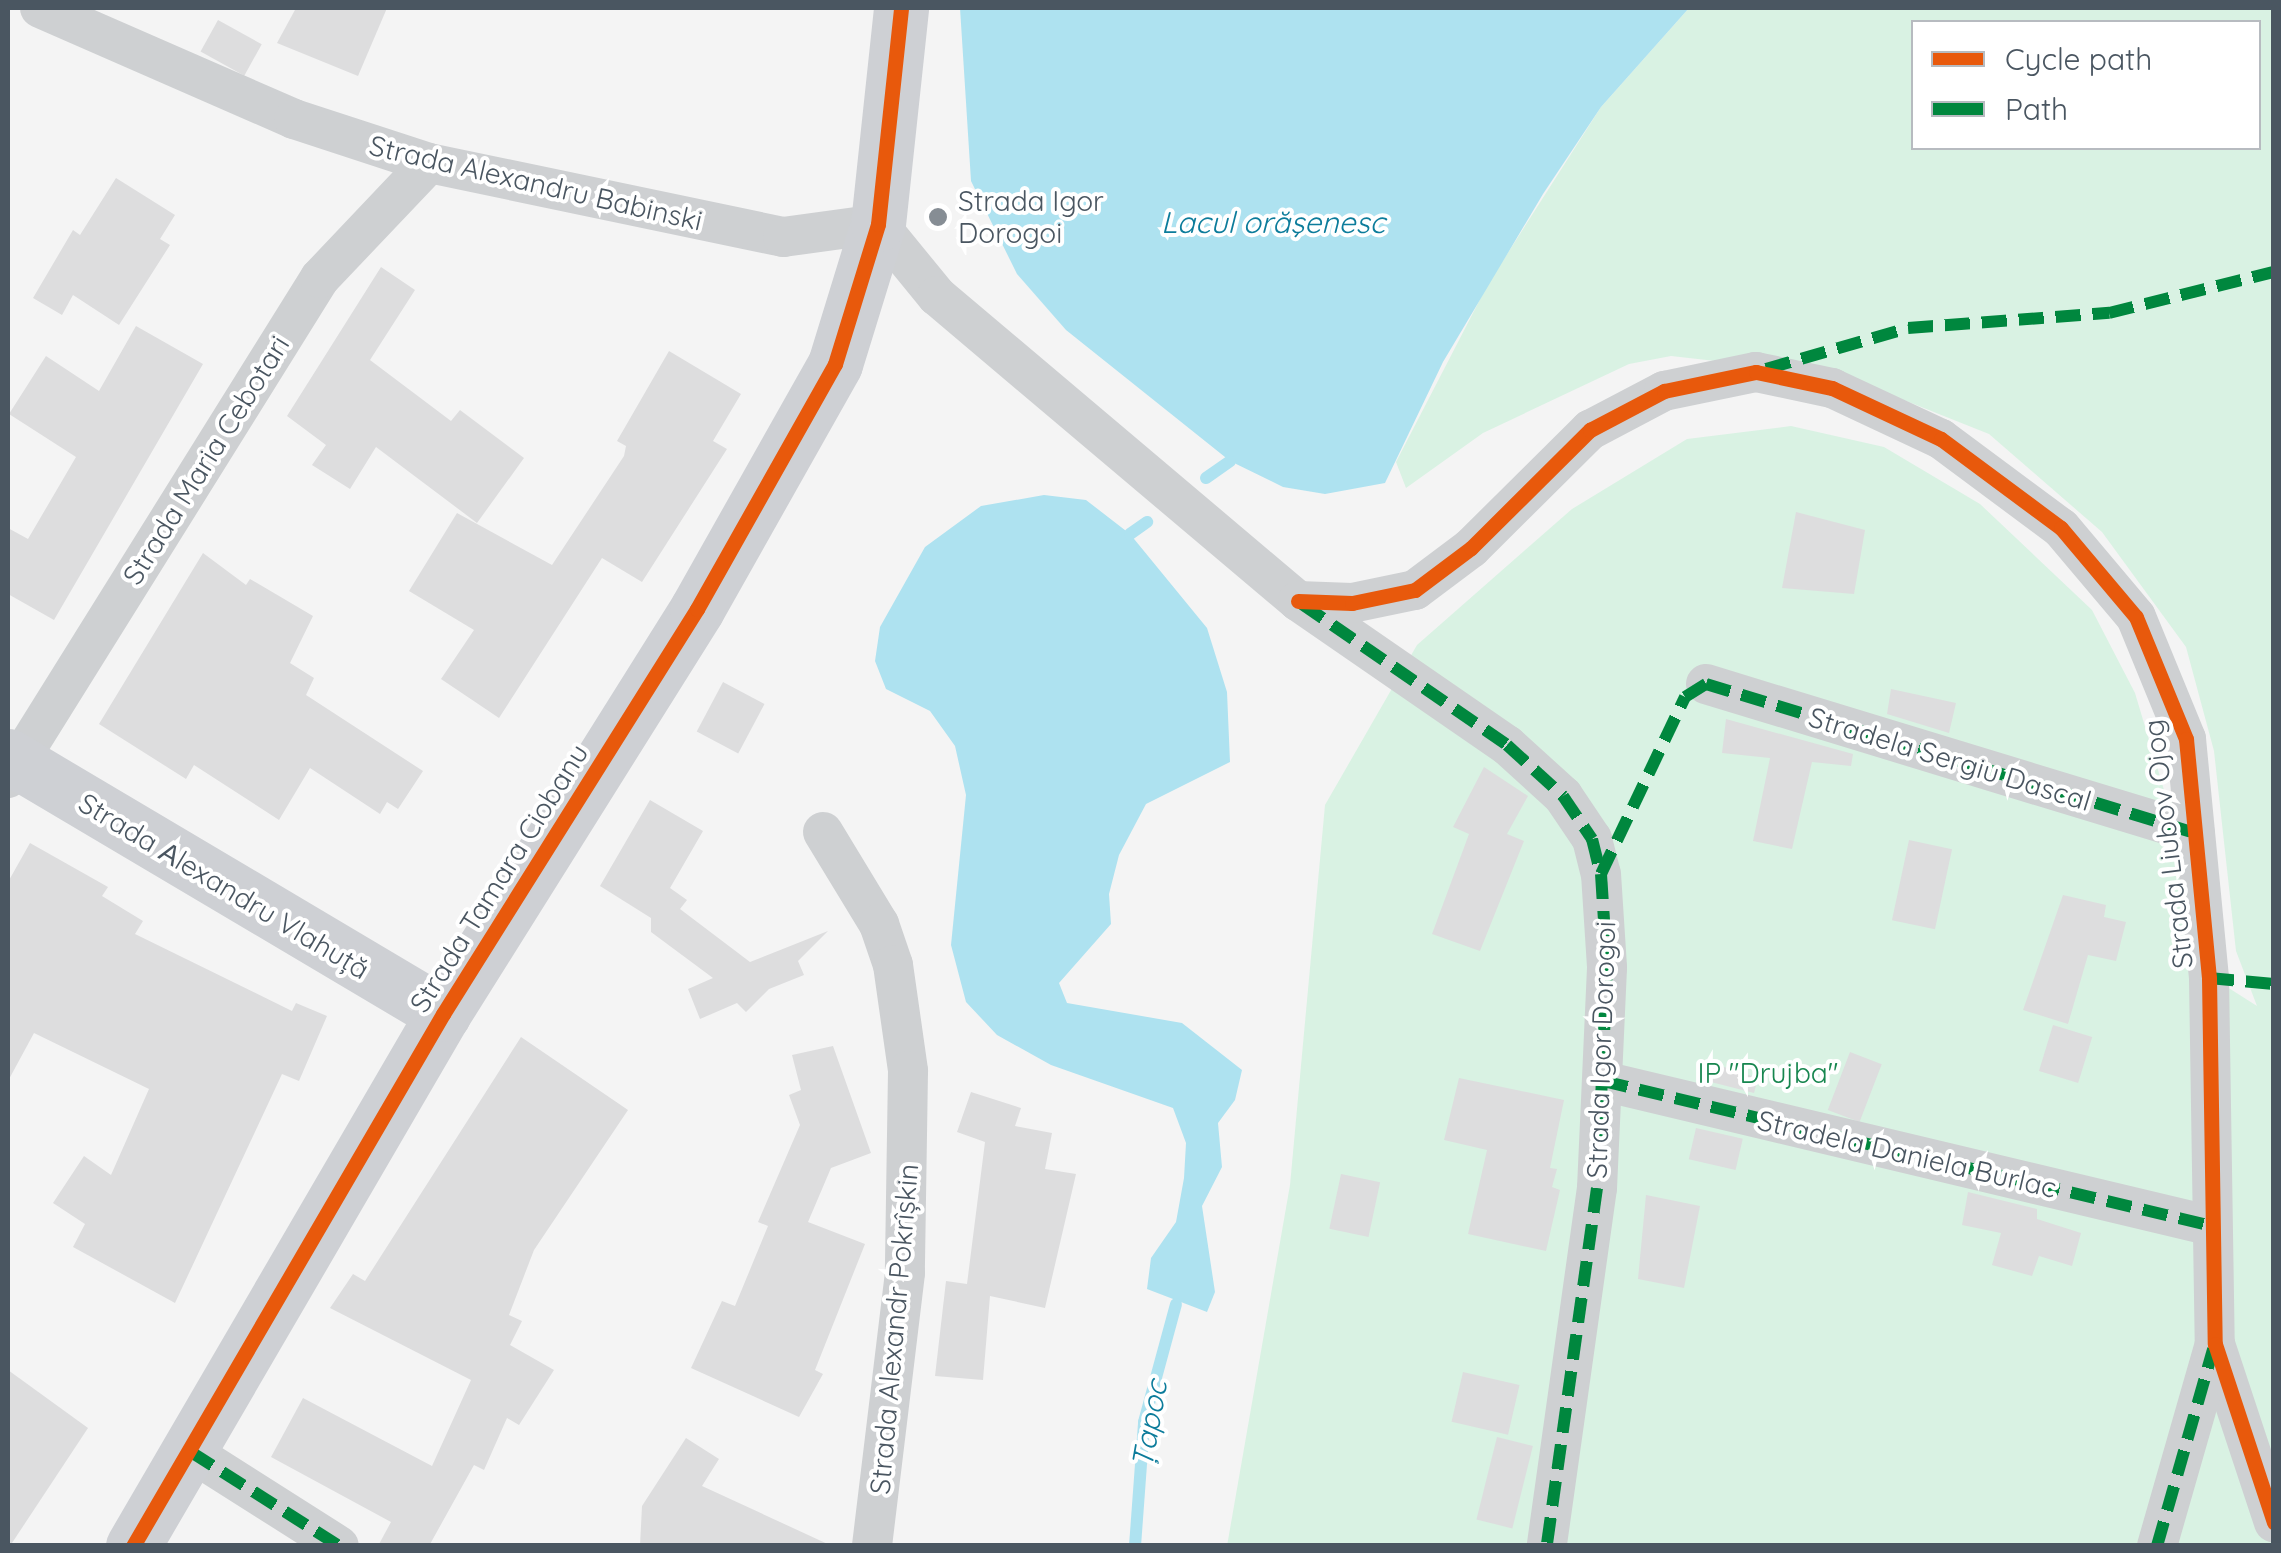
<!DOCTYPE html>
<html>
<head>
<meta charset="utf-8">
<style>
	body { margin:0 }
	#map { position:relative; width:2281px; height:1553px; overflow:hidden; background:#f4f4f4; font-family:Quicksand,sans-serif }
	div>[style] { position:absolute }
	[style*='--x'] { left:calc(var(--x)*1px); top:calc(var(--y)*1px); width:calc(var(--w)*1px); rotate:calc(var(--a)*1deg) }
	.green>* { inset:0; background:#d9f2e3 }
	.water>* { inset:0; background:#aee2f0 }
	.stream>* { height:12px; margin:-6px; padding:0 6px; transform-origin:6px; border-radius:6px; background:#aee2f0 }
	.building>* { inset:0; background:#ddddde; transform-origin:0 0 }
	.street>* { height:40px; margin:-20px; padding:0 20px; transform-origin:20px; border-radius:20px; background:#ced0d2 }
	.secondary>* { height:55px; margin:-27.5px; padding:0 27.5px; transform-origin:27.5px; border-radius:27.5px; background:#ced0d4 }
	.quiet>* { height:12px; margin-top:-6px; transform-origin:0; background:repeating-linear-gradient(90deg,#00873e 0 25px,transparent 0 37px) }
	.cycleway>* { height:15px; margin:-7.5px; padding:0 7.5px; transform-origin:7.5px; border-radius:7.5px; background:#e8590c }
	.dots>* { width:28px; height:28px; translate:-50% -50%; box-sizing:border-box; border:5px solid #fff; border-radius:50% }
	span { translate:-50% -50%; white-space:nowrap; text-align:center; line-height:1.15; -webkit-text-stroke:8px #fff; paint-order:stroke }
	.street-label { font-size:28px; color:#4a5661 }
	.poi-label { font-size:28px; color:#4a5661 }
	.left { translate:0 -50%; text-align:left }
	.park-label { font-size:28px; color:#17864f }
	.water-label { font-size:30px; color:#0c7c9b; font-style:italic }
	.frame { position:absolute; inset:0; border:10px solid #4a5661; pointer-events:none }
	.legend { position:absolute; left:1911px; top:20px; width:350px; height:130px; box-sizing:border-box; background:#fff; border:2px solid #b7bbc0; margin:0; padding:12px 18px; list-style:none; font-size:30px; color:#4a5661 }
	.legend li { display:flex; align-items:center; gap:20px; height:50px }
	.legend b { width:50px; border:2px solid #b7bbc0 }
</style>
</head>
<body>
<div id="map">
	<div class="green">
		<i style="clip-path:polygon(evenodd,1689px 8px,2273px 8px,2273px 1545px,1227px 1546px,1290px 1185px,1325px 805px,1417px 645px,1572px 509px,1687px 439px,1791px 426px,1884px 447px,1980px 504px,2092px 610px,2135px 693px,2167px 800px,2206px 809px,2224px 985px,2257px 1006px,2236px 951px,2214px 751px,2186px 647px,2102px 532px,1989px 434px,1841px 375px,1671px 356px,1629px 364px,1483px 433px,1406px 488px,1396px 462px,1488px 284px,1601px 107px,1689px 8px,1914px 22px,2258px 22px,2258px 148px,1914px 148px,1914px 22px)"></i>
	</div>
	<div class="water">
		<i style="clip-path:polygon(960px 8px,1689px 8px,1601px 107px,1543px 194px,1443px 362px,1385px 483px,1325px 494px,1283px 487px,1230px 461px,1066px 330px,1017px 274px,971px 181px)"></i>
		<i style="clip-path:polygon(1044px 495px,1086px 500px,1130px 534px,1207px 628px,1227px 692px,1230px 762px,1146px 804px,1119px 855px,1109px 894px,1111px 924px,1059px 983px,1067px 1003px,1182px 1023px,1242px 1070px,1235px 1100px,1218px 1123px,1222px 1167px,1202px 1206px,1215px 1292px,1207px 1312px,1147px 1289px,1151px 1258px,1176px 1222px,1184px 1178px,1186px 1143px,1173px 1108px,1051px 1065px,997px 1035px,966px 1002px,951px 945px,966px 795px,955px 746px,930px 711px,886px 689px,875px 661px,880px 627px,925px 547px,981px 506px)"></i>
	</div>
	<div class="stream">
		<i style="--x:1206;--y:478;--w:29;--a:-35"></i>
		<i style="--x:1130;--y:534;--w:21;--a:-35"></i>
		<i style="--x:1135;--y:1546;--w:124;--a:-85.8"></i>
		<i style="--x:1144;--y:1422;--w:122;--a:-74.8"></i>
	</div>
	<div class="building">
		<i style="clip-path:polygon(296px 8px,387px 8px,358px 76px,277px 43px)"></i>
		<i style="left:218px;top:20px;width:50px;height:36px;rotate:29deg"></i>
		<i style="clip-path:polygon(116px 178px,175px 215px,160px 239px,170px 245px,119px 325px,73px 295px,62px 315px,33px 298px,73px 230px,80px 235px)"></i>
		<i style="clip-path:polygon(381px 267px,415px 290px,370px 360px,451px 421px,460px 410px,524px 458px,477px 523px,376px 447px,350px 489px,312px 465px,326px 445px,287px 416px)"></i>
		<i style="clip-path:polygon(136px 326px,203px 364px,54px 620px,8px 594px,8px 528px,28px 539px,76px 457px,9px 414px,46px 356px,99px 391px)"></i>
		<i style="clip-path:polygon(669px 351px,741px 394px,713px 441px,727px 449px,642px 582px,602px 558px,499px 718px,441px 679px,474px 630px,409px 591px,457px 513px,552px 565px,624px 456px,626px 446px,617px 441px)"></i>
		<i style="clip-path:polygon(1796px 512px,1865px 530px,1854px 594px,1782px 588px)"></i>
		<i style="clip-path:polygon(203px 553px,246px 585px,250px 579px,313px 616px,290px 663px,314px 678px,306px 695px,423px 771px,398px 809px,387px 802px,380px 814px,310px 768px,279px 820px,194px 765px,186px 779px,99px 724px)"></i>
		<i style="left:723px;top:682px;width:47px;height:56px;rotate:28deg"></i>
		<i style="clip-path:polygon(1891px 689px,1956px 703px,1949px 733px,1887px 714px)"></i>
		<i style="clip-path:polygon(1726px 719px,1853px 754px,1851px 766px,1812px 762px,1792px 849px,1753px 841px,1770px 758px,1722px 753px)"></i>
		<i style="clip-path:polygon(1484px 767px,1528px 796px,1507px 834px,1524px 841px,1480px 951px,1432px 934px,1469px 834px,1453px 827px)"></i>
		<i style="clip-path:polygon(650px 800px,703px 831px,670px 888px,687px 900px,680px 909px,750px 962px,828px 931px,798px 961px,804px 975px,769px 989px,746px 1012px,737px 1003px,700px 1019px,688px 989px,713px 978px,651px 932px,651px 918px,600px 886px)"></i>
		<i style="left:1909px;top:840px;width:44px;height:82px;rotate:12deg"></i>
		<i style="clip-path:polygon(30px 843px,108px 887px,102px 896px,143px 921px,135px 934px,292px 1011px,296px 1003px,327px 1016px,299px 1081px,282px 1074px,175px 1303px,73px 1247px,85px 1224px,53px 1203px,84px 1156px,111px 1175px,149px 1089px,34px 1033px,8px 1081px,8px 882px)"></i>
		<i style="clip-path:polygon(2063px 895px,2106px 905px,2104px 917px,2126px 922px,2116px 961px,2088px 955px,2068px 1024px,2023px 1010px)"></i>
		<i style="left:2053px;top:1025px;width:41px;height:48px;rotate:17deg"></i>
		<i style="clip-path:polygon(521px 1037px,628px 1110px,534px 1250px,509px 1315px,522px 1321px,510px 1345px,554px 1370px,519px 1425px,507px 1418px,484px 1470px,474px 1465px,429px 1546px,378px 1546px,391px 1522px,271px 1457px,303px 1398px,432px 1466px,471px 1380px,330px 1308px,353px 1274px,365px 1281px)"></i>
		<i style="clip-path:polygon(833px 1046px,871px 1153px,831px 1168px,808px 1222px,865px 1244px,815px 1370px,823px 1374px,799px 1417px,691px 1368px,722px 1301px,735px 1306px,768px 1226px,758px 1222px,800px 1125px,789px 1095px,801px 1090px,792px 1055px)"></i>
		<i style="left:1850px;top:1052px;width:34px;height:62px;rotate:21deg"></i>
		<i style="clip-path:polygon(1712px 1063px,1758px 1078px,1754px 1093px,1707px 1081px)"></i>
		<i style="clip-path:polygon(1459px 1078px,1564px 1100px,1550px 1168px,1557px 1169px,1552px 1187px,1560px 1190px,1546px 1251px,1468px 1234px,1487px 1150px,1444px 1140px)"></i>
		<i style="clip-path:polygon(971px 1092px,1021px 1108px,1015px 1126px,1052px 1133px,1045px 1169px,1076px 1174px,1045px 1308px,990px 1296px,983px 1380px,935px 1376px,946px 1281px,967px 1284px,985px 1142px,957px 1132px)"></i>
		<i style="left:1696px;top:1128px;width:48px;height:32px;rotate:13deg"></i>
		<i style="left:1341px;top:1174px;width:40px;height:56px;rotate:12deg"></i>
		<i style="clip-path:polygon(1968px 1192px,2037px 1209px,2037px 1219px,2081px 1233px,2072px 1266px,2039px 1256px,2032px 1276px,1992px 1265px,2001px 1233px,1962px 1225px)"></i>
		<i style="clip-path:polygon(1646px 1195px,1700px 1206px,1684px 1288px,1638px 1279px)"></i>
		<i style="clip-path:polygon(8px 1370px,88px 1428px,10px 1546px,8px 1546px)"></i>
		<i style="left:1463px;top:1372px;width:58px;height:51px;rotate:13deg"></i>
		<i style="left:1497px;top:1437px;width:37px;height:85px;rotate:14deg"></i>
		<i style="clip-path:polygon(686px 1438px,719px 1459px,702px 1486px,832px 1546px,640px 1546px,642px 1506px)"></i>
	</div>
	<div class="street">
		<i style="--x:40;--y:8;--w:277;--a:23.6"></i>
		<i style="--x:294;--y:119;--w:142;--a:18.1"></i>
		<i style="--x:429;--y:163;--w:362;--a:11.8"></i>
		<i style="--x:783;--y:237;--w:96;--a:-7.8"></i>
		<i style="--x:878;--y:224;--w:93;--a:50.7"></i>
		<i style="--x:937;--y:296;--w:473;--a:40.2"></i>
		<i style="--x:1298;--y:601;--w:254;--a:34.6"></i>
		<i style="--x:1507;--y:745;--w:76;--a:42.3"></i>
		<i style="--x:1563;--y:796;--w:52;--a:56"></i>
		<i style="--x:1592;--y:839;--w:36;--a:76"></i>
		<i style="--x:1601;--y:874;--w:94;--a:86.3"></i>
		<i style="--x:1607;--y:968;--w:220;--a:92.6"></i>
		<i style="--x:1597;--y:1188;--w:361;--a:98"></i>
		<i style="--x:1298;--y:601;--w:54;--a:2.1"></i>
		<i style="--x:1352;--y:603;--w:64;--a:-11.7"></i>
		<i style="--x:1415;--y:590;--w:70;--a:-36.9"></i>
		<i style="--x:1471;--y:548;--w:168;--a:-44.8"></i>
		<i style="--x:1590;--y:430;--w:84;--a:-27.8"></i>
		<i style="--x:1664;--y:391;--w:94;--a:-11.7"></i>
		<i style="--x:1756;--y:372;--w:78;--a:11.9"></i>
		<i style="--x:1832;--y:388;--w:120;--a:25.1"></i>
		<i style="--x:1941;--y:439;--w:149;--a:36.6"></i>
		<i style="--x:2061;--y:528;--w:116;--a:49.9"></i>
		<i style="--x:2136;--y:617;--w:132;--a:67.7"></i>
		<i style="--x:2186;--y:739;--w:240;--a:84.5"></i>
		<i style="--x:2209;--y:978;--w:366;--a:89.1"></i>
		<i style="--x:2215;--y:1344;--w:188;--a:71.7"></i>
		<i style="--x:1706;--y:684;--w:511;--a:16.95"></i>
		<i style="--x:8;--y:778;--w:589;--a:-58.04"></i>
		<i style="--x:320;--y:278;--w:158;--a:-46.5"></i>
		<i style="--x:823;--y:832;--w:108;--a:58.7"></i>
		<i style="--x:879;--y:924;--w:43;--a:71.1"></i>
		<i style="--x:893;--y:965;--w:107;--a:81.9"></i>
		<i style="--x:908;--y:1071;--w:202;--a:90.9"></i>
		<i style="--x:905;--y:1273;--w:275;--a:96.9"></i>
		<i style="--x:1603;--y:1081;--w:626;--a:13.39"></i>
		<i style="--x:191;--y:1452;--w:175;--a:32.4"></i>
		<i style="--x:2157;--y:1546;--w:210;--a:-74"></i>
	</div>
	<div class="secondary">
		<i style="--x:8;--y:756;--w:506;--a:30.67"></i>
		<i style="--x:133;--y:1546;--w:616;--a:-59.77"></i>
		<i style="--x:443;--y:1014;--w:478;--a:-57.9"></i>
		<i style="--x:697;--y:609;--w:281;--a:-60.6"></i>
		<i style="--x:835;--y:364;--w:146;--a:-72.9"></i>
		<i style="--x:878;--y:224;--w:217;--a:-83.9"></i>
	</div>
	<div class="quiet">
		<i style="--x:1766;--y:369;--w:148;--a:-16.1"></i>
		<i style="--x:1908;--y:328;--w:202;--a:-4.3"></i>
		<i style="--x:2109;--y:313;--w:170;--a:-14"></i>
		<i style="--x:1302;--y:604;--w:249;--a:34.5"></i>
		<i style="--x:1507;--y:745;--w:76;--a:42.3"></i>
		<i style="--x:1563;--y:796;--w:52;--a:56"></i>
		<i style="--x:1592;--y:839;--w:36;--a:76"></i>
		<i style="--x:1601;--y:874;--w:94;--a:86.3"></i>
		<i style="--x:1607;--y:968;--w:220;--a:92.6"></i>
		<i style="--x:1597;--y:1188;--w:361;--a:98"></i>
		<i style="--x:1601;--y:874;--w:196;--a:-64.6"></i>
		<i style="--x:1685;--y:697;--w:25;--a:-32"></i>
		<i style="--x:1706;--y:684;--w:511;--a:16.95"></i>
		<i style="--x:2209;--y:978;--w:65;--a:5.3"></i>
		<i style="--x:1603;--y:1081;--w:626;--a:13.39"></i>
		<i style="--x:191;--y:1452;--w:175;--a:32.4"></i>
		<i style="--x:2157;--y:1546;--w:205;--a:-74.1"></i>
	</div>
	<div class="cycleway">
		<i style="--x:1298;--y:601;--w:54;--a:2.1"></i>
		<i style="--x:1352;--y:603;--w:64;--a:-11.7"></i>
		<i style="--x:1415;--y:590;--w:70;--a:-36.9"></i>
		<i style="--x:1471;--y:548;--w:168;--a:-44.8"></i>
		<i style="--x:1590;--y:430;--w:84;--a:-27.8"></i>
		<i style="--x:1664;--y:391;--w:94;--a:-11.7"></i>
		<i style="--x:1756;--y:372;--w:78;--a:11.9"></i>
		<i style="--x:1832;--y:388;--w:120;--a:25.1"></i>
		<i style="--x:1941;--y:439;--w:149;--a:36.6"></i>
		<i style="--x:2061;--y:528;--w:116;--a:49.9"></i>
		<i style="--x:2136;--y:617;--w:132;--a:67.7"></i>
		<i style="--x:2186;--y:739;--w:240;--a:84.5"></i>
		<i style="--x:2209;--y:978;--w:366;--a:89.1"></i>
		<i style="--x:2215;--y:1344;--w:188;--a:71.7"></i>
		<i style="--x:133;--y:1546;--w:616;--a:-59.77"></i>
		<i style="--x:443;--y:1014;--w:478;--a:-57.9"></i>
		<i style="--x:697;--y:609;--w:281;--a:-60.6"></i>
		<i style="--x:835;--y:364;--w:146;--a:-72.9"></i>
		<i style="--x:878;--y:224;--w:217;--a:-83.9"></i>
	</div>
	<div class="dots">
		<i style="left:938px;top:217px;background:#868d94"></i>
	</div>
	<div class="street-label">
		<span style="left:536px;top:183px;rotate:13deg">Strada Alexandru Babinski</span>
		<span style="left:206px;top:460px;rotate:-58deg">Strada Maria Cebotari</span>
		<span style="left:1950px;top:759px;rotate:17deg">Stradela Sergiu Dascal</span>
		<span style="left:2168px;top:844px;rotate:-97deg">Strada Liubov Ojog</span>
		<span style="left:499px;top:878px;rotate:-58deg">Strada Tamara Ciobanu</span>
		<span style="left:224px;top:886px;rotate:31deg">Strada Аlexandru Vlahuță</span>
		<span style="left:1601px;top:1050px;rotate:-88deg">Strada Igor Dorogoi</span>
		<span style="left:1907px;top:1154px;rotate:13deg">Stradela Daniela Burlac</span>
		<span style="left:894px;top:1329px;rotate:-85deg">Strada Alexandr Pokrîșkin</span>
	</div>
	<div class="poi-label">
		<span class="left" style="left:958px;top:217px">Strada Igor<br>Dorogoi</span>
	</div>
	<div class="park-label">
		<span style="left:1768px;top:1073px">IP "Drujba"</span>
	</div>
	<div class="water-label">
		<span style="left:1273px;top:222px">Lacul orăşenesc</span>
		<span style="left:1149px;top:1424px;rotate:-80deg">Țapoc</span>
	</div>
	<div class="frame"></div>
	<ul class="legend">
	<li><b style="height:12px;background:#e8590c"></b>Cycle path</li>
	<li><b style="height:12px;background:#00873e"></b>Path</li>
	</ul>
</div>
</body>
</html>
